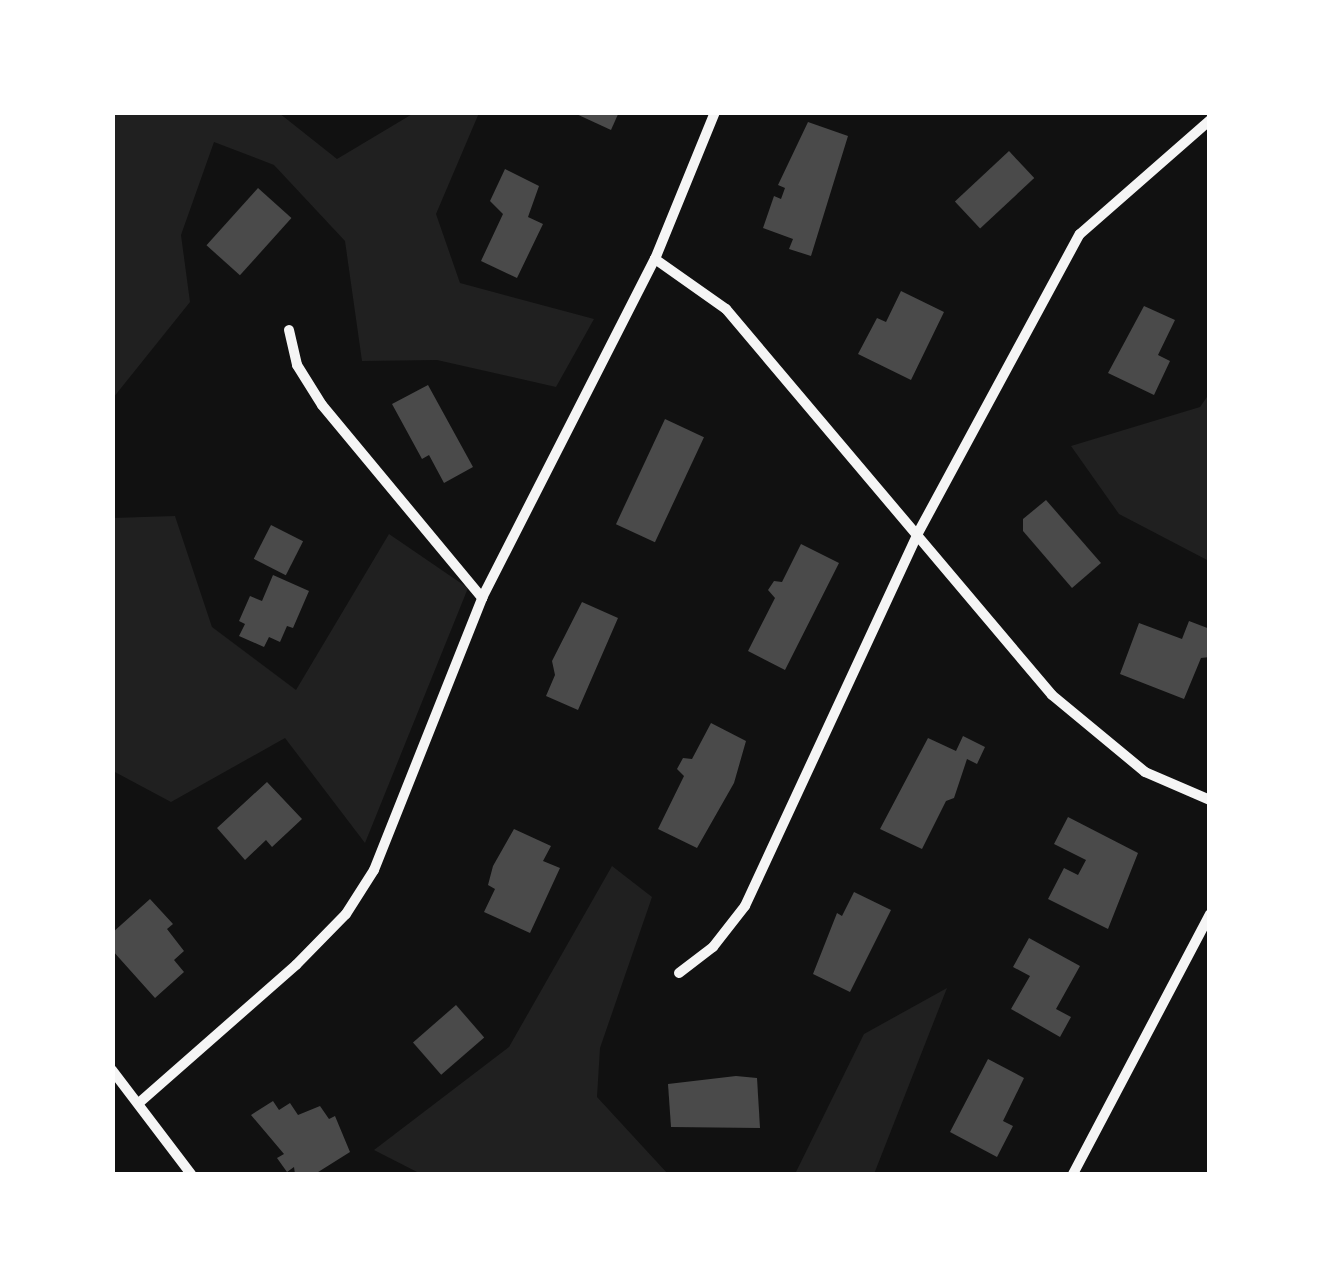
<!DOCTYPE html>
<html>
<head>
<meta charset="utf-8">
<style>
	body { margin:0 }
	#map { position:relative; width:1322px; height:1287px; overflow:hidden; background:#111; font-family:Rubik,sans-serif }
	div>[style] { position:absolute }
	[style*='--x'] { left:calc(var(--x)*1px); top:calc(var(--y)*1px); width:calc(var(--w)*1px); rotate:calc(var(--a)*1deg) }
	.green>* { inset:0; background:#202020 }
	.building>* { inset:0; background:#4a4a4a; transform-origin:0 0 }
	.minor>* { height:10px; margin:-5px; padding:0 5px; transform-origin:5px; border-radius:5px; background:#f5f5f5 }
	span { translate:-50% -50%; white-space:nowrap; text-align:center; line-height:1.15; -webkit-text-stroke:9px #fff; paint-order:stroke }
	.frame { position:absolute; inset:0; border:115px solid #fff; pointer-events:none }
</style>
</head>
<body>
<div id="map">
	<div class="green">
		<i style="clip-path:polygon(113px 112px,279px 113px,337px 159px,414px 113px,479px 113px,436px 214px,460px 283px,594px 319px,556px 387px,437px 360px,362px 361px,345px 241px,274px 165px,214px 142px,181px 235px,190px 302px,113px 398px)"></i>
		<i style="clip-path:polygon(1209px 394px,1209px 561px,1119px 514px,1071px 446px,1200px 407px)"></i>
		<i style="clip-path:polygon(175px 516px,212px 627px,296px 690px,389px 534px,468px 588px,365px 843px,285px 738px,171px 802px,113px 771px,112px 518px)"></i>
		<i style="clip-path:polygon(612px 866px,652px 897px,600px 1048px,597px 1097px,668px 1174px,421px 1174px,374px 1150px,509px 1047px)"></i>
		<i style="clip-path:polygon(947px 988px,874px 1174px,795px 1174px,864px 1034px)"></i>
	</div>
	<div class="building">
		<i style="clip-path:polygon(572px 112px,619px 112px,611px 130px)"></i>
		<i style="clip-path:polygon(808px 122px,848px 136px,811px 256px,789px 249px,793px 239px,763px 228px,774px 196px,781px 199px,785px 188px,778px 185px)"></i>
		<i style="left:1009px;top:151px;width:37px;height:74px;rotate:47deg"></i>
		<i style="clip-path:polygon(505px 169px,539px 186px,528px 217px,543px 224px,517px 278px,481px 261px,503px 214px,490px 201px)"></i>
		<i style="left:258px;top:188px;width:45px;height:77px;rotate:42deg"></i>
		<i style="clip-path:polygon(901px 291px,944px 312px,911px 380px,858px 354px,877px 318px,886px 322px)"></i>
		<i style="clip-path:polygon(1144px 306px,1175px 320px,1158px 355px,1170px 361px,1154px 395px,1108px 373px)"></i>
		<i style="clip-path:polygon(428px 385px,473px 467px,444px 483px,429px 455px,422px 459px,392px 404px)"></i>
		<i style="left:665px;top:419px;width:43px;height:116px;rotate:25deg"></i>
		<i style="clip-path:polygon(1046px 500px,1101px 563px,1072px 588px,1023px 531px,1023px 519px)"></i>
		<i style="left:271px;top:525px;width:36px;height:38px;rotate:27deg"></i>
		<i style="clip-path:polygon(801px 544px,839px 563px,785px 670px,748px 651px,775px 598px,768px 590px,774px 581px,782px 582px)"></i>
		<i style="clip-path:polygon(273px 575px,309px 591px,293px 628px,287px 626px,280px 642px,269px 637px,264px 647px,239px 636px,245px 624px,239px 621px,250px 596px,262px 601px)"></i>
		<i style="clip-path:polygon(582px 602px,618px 618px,578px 710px,546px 696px,555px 675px,552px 661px)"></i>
		<i style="clip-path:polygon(1189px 621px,1210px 629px,1210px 657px,1201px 658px,1184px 699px,1120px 674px,1139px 623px,1182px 639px)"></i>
		<i style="clip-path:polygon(711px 723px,746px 741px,734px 783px,697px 848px,658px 829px,684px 776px,677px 769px,683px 758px,692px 759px)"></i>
		<i style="clip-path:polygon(963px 736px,985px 747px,977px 764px,967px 759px,954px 798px,946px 801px,922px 849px,880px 829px,928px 738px,956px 751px)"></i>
		<i style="clip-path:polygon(267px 782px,302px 819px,272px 847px,266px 840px,245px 860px,217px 828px)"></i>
		<i style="clip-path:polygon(1068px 817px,1138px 853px,1108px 929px,1048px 899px,1064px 868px,1078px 875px,1086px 860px,1054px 844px)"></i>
		<i style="clip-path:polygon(514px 829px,551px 846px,543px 861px,560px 868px,530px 933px,484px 912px,495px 889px,488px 885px,493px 866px)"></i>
		<i style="clip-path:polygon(854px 892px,891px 910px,850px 992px,813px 974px,837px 913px,842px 916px)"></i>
		<i style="clip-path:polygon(150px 899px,173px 924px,167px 929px,184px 951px,174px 960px,184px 972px,155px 998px,112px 950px,112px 933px)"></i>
		<i style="clip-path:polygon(1029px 938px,1080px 966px,1056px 1009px,1071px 1017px,1060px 1037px,1011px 1009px,1030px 976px,1013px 967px)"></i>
		<i style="left:456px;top:1005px;width:43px;height:57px;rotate:49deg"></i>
		<i style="clip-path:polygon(988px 1059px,1024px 1078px,1003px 1121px,1013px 1126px,997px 1157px,950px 1132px)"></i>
		<i style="clip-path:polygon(736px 1076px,757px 1078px,760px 1128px,671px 1127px,668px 1084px)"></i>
		<i style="clip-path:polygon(273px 1101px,279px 1110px,290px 1103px,298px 1115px,320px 1106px,329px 1119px,335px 1116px,350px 1152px,315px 1174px,295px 1174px,294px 1167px,287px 1172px,277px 1158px,284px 1154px,251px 1115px)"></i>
	</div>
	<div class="minor">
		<i style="--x:655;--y:259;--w:87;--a:35.2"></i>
		<i style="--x:726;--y:309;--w:505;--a:49.82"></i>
		<i style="--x:1052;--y:695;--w:121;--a:39.6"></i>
		<i style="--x:1145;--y:772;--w:71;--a:23.3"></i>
		<i style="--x:289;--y:330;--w:36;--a:77"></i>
		<i style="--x:297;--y:365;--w:47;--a:58"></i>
		<i style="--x:322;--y:405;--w:251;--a:50.3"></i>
		<i style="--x:679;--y:973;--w:43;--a:-37.4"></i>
		<i style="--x:713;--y:947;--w:52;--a:-52"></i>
		<i style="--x:745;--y:906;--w:411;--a:-65.1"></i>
		<i style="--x:918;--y:533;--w:340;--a:-61.6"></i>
		<i style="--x:1080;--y:234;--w:173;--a:-41.2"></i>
		<i style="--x:112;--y:1070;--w:131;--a:52.8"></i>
		<i style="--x:140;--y:1102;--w:208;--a:-41.3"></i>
		<i style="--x:296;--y:965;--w:71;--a:-45.6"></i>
		<i style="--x:346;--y:914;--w:52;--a:-57.5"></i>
		<i style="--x:374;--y:870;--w:293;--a:-68.3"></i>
		<i style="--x:482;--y:598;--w:381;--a:-63"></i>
		<i style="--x:655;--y:259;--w:159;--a:-67.8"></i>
		<i style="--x:1073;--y:1174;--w:294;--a:-62.2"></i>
	</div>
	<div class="frame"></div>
</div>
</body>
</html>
